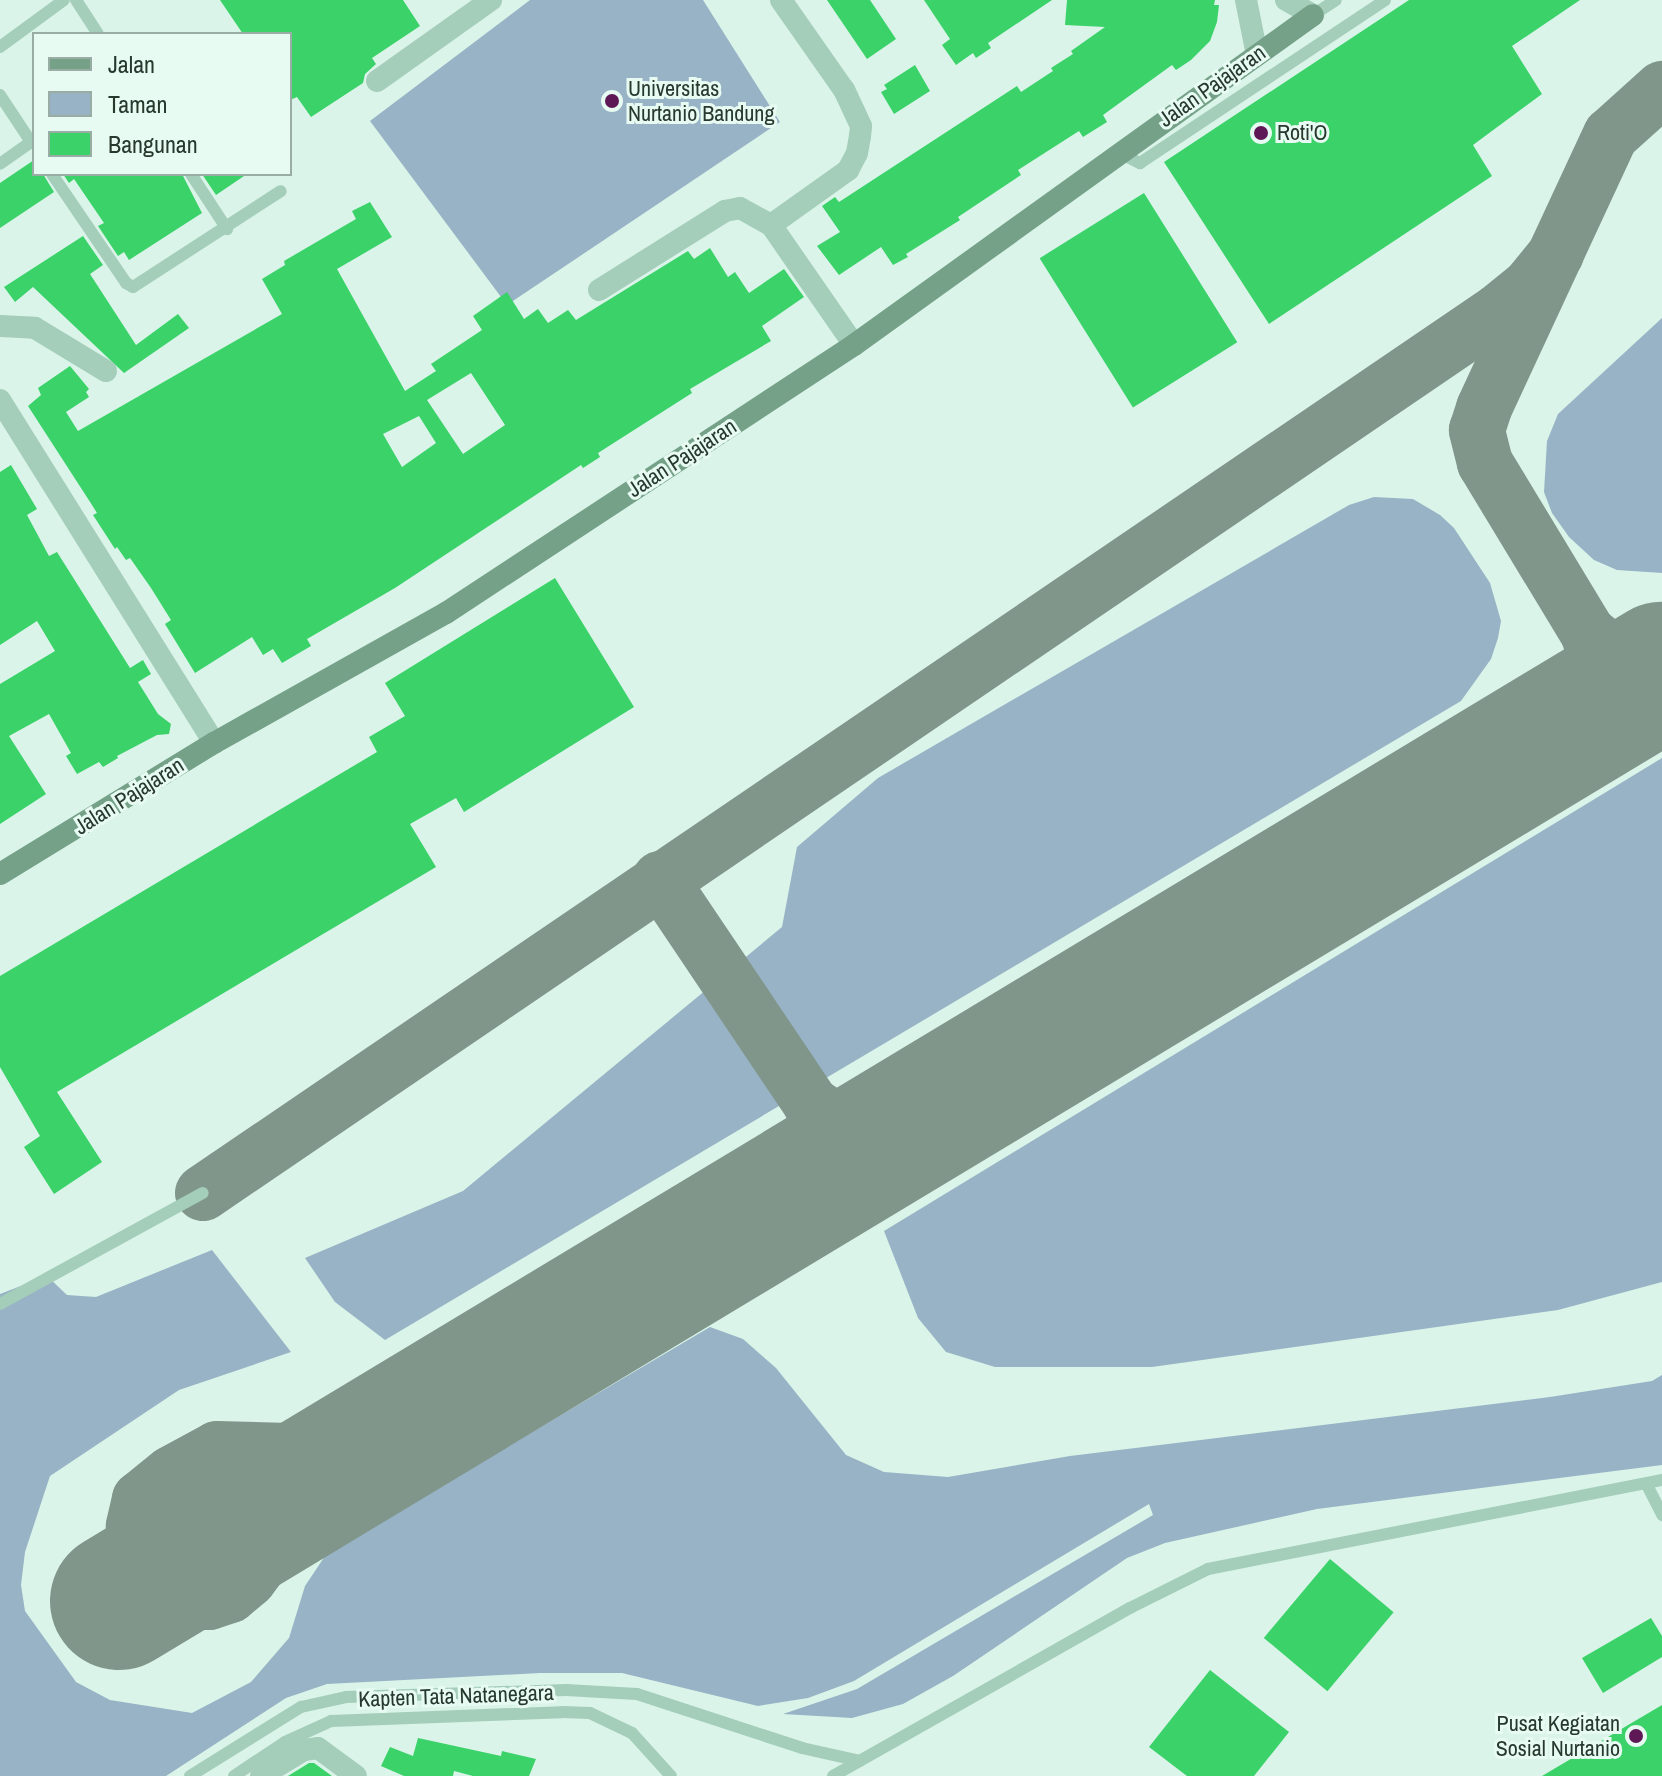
<!DOCTYPE html>
<html>
<head>
<meta charset="utf-8">
<style>
	body { margin:0 }
	#map { position:relative; width:1662px; height:1776px; overflow:hidden; background:#daf4e9; font-family:"Archivo Narrow",sans-serif }
	div>[style] { position:absolute }
	[style*='--x'] { left:calc(var(--x)*1px); top:calc(var(--y)*1px); width:calc(var(--w)*1px); rotate:calc(var(--a)*1deg) }
	.green>* { inset:0; background:#98b3c5 }
	.taxiway>* { height:56px; margin:-28px; padding:0 28px; transform-origin:28px; border-radius:28px; background:#80968b }
	.runway>* { height:138px; margin:-69px; padding:0 69px; transform-origin:69px; border-radius:69px; background:#80968b }
	.building>* { inset:0; background:#3ad269; transform-origin:0 0 }
	.service>* { height:12px; margin:-6px; padding:0 6px; transform-origin:6px; border-radius:6px; background:#a4cdba }
	.minor>* { height:22px; margin:-11px; padding:0 11px; transform-origin:11px; border-radius:11px; background:#a4cdba }
	.secondary>* { height:22px; margin:-11px; padding:0 11px; transform-origin:11px; border-radius:11px; background:#75a188 }
	.dots>* { width:22px; height:22px; translate:-50% -50%; box-sizing:border-box; border:4px solid #e7fbf3; border-radius:50% }
	span { translate:-50% -50%; white-space:nowrap; text-align:center; line-height:1.15; -webkit-text-stroke:6px #e7fbf3; paint-order:stroke }
	.street-label { font-size:22px; color:#27382d }
	.poi-label { font-size:22px; color:#27382d }
	.left { translate:0 -50%; text-align:left }
	.right { translate:-100% -50%; text-align:right }
	.legend { position:absolute; left:32px; top:32px; width:260px; height:144px; box-sizing:border-box; background:#e7fbf3; border:2px solid #9aada4; margin:0; padding:10px 14px; list-style:none; font-size:24px; color:#27382d }
	.legend li { display:flex; align-items:center; gap:16px; height:40px }
	.legend b { width:40px; border:2px solid #9aada4 }
</style>
</head>
<body>
<div id="map">
	<div class="green">
		<i style="clip-path:polygon(530px 0,703px 0,780px 122px,507px 305px,370px 121px)"></i>
		<i style="clip-path:polygon(1662px 318px,1662px 573px,1617px 570px,1594px 560px,1569px 537px,1552px 513px,1544px 492px,1547px 441px,1558px 414px)"></i>
		<i style="clip-path:polygon(1374px 497px,1413px 499px,1440px 515px,1454px 528px,1490px 583px,1501px 621px,1498px 638px,1491px 659px,1461px 701px,385px 1340px,335px 1302px,305px 1258px,463px 1191px,782px 927px,797px 847px,878px 778px,1349px 505px)"></i>
		<i style="clip-path:polygon(1662px 758px,1662px 1282px,1558px 1310px,1152px 1367px,995px 1367px,946px 1352px,918px 1318px,884px 1231px)"></i>
		<i style="clip-path:polygon(212px 1250px,291px 1352px,179px 1390px,50px 1476px,25px 1552px,21px 1585px,25px 1611px,76px 1682px,110px 1700px,192px 1713px,251px 1682px,289px 1638px,305px 1586px,327px 1553px,710px 1327px,743px 1339px,776px 1368px,846px 1455px,884px 1472px,948px 1477px,1070px 1456px,1550px 1397px,1652px 1381px,1662px 1375px,1662px 1465px,1317px 1509px,1165px 1543px,1127px 1558px,953px 1676px,903px 1704px,852px 1718px,783px 1714px,857px 1689px,1153px 1515px,1149px 1504px,854px 1681px,808px 1698px,758px 1706px,622px 1673px,540px 1673px,327px 1684px,286px 1698px,166px 1776px,0 1776px,0 1294px,47px 1276px,67px 1295px,96px 1297px)"></i>
	</div>
	<div class="taxiway">
		<i style="--x:1588;--y:633;--w:40;--a:39"></i>
		<i style="--x:1619;--y:658;--w:18;--a:19"></i>
		<i style="--x:1636;--y:664;--w:26;--a:-2"></i>
		<i style="--x:1550;--y:738;--w:31;--a:-37"></i>
		<i style="--x:1575;--y:719;--w:19;--a:-58"></i>
		<i style="--x:1585;--y:703;--w:35;--a:-70"></i>
		<i style="--x:1597;--y:670;--w:19;--a:-99"></i>
		<i style="--x:1594;--y:651;--w:19;--a:-108"></i>
		<i style="--x:1588;--y:633;--w:199;--a:-121.2"></i>
		<i style="--x:1485;--y:463;--w:34;--a:-104"></i>
		<i style="--x:1477;--y:430;--w:23;--a:-72"></i>
		<i style="--x:1484;--y:408;--w:301;--a:-65.1"></i>
		<i style="--x:1611;--y:135;--w:69;--a:-42"></i>
		<i style="--x:660;--y:879;--w:271;--a:56.1"></i>
		<i style="--x:811;--y:1104;--w:40;--a:34"></i>
		<i style="--x:844;--y:1126;--w:22;--a:8"></i>
		<i style="--x:866;--y:1129;--w:43;--a:-6.6"></i>
		<i style="--x:203;--y:1193;--w:1566;--a:-34.23"></i>
		<i style="--x:1498;--y:312;--w:41;--a:-39.1"></i>
		<i style="--x:1530;--y:286;--w:41;--a:-50.9"></i>
		<i style="--x:793;--y:1194;--w:52;--a:-50.5"></i>
		<i style="--x:826;--y:1154;--w:14;--a:-69"></i>
		<i style="--x:831;--y:1141;--w:42;--a:-118.4"></i>
		<i style="--x:364;--y:1453;--w:147;--a:-178.4"></i>
		<i style="--x:217;--y:1449;--w:52;--a:151.5"></i>
		<i style="--x:171;--y:1474;--w:40;--a:141"></i>
		<i style="--x:140;--y:1499;--w:28;--a:103"></i>
		<i style="--x:134;--y:1526;--w:34;--a:75"></i>
		<i style="--x:143;--y:1559;--w:24;--a:57"></i>
		<i style="--x:156;--y:1579;--w:43;--a:29.6"></i>
		<i style="--x:193;--y:1600;--w:16;--a:7"></i>
		<i style="--x:209;--y:1602;--w:22;--a:-18"></i>
		<i style="--x:230;--y:1595;--w:25;--a:-40"></i>
		<i style="--x:249;--y:1579;--w:21;--a:-53"></i>
		<i style="--x:262;--y:1562;--w:51;--a:-64.4"></i>
		<i style="--x:284;--y:1516;--w:23;--a:-49"></i>
		<i style="--x:299;--y:1499;--w:98;--a:-34.2"></i>
	</div>
	<div class="runway">
		<i style="--x:119;--y:1601;--w:1802;--a:-31.08"></i>
	</div>
	<div class="building">
		<i style="clip-path:polygon(220px 0,403px 0,420px 26px,372px 58px,376px 64px,365px 74px,363px 83px,311px 117px,297px 97px,290px 100px,290px 34px,243px 34px)"></i>
		<i style="clip-path:polygon(827px 0,870px 0,896px 39px,867px 59px)"></i>
		<i style="clip-path:polygon(924px 0,1052px 0,988px 43px,991px 48px,976px 58px,973px 53px,956px 65px,942px 45px,950px 39px)"></i>
		<i style="clip-path:polygon(1067px 0,1215px 0,1214px 5px,1219px 5px,1217px 22px,1210px 41px,1191px 60px,1176px 70px,1172px 65px,1103px 115px,1107px 122px,1083px 137px,1079px 131px,1018px 170px,1021px 175px,958px 217px,960px 220px,906px 254px,908px 257px,893px 265px,881px 247px,839px 275px,817px 246px,840px 232px,822px 206px,835px 197px,839px 202px,1017px 86px,1021px 92px,1053px 71px,1051px 68px,1073px 54px,1071px 51px,1105px 27px,1065px 25px)"></i>
		<i style="clip-path:polygon(1409px 0,1580px 0,1512px 46px,1542px 94px,1473px 145px,1492px 176px,1269px 324px,1164px 162px)"></i>
		<i style="clip-path:polygon(915px 65px,930px 91px,894px 114px,881px 92px,887px 89px,884px 85px)"></i>
		<i style="clip-path:polygon(34px 160px,34px 174px,43px 174px,54px 192px,0 228px,0 183px)"></i>
		<i style="clip-path:polygon(63px 174px,182px 174px,202px 213px,129px 260px,124px 252px,118px 256px,98px 226px,104px 223px,74px 179px,69px 183px)"></i>
		<i style="clip-path:polygon(202px 174px,247px 174px,216px 195px)"></i>
		<i style="left:1144px;top:193px;width:176px;height:123px;rotate:58deg"></i>
		<i style="clip-path:polygon(evenodd,370px 202px,392px 237px,337px 269px,405px 391px,436px 371px,431px 364px,482px 330px,473px 316px,507px 292px,524px 319px,538px 309px,548px 323px,568px 310px,576px 320px,688px 251px,694px 259px,710px 248px,728px 277px,735px 272px,749px 293px,784px 269px,804px 297px,762px 326px,771px 341px,690px 389px,692px 393px,598px 453px,600px 457px,583px 468px,581px 465px,395px 588px,307px 639px,311px 646px,282px 663px,273px 649px,263px 655px,252px 637px,195px 673px,165px 624px,171px 620px,151px 588px,130px 558px,126px 560px,117px 547px,115px 549px,93px 515px,97px 513px,92px 505px,28px 406px,41px 395px,38px 388px,70px 366px,89px 389px,86px 392px,89px 397px,66px 412px,78px 431px,282px 314px,262px 279px,285px 265px,284px 261px,356px 219px,352px 211px,370px 202px,471px 373px,505px 425px,463px 454px,427px 400px,471px 373px,370px 202px,419px 416px,436px 443px,402px 467px,383px 434px,419px 416px)"></i>
		<i style="clip-path:polygon(83px 236px,103px 265px,90px 274px,136px 345px,178px 314px,189px 328px,124px 373px,33px 287px,15px 302px,4px 287px)"></i>
		<i style="clip-path:polygon(11px 465px,37px 509px,27px 515px,49px 556px,57px 552px,130px 668px,143px 660px,151px 674px,138px 682px,158px 714px,171px 724px,169px 734px,157px 735px,117px 756px,118px 758px,103px 767px,99px 762px,77px 774px,66px 756px,71px 753px,49px 714px,9px 736px,46px 794px,0 824px,0 684px,55px 651px,37px 621px,0 645px,0 472px)"></i>
		<i style="clip-path:polygon(555px 578px,634px 707px,464px 812px,456px 798px,410px 824px,436px 867px,57px 1092px,102px 1162px,54px 1194px,24px 1147px,40px 1136px,0 1067px,0 976px,377px 752px,369px 737px,405px 716px,385px 683px)"></i>
		<i style="left:1330px;top:1559px;width:83px;height:103px;rotate:40deg"></i>
		<i style="clip-path:polygon(1651px 1618px,1662px 1636px,1662px 1657px,1603px 1693px,1582px 1658px)"></i>
		<i style="clip-path:polygon(1210px 1670px,1289px 1732px,1254px 1776px,1187px 1776px,1149px 1747px)"></i>
		<i style="clip-path:polygon(1662px 1705px,1662px 1776px,1542px 1776px)"></i>
		<i style="clip-path:polygon(418px 1738px,501px 1756px,502px 1751px,536px 1759px,529px 1776px,473px 1776px,454px 1771px,453px 1776px,404px 1776px,381px 1766px,390px 1747px,413px 1756px)"></i>
		<i style="clip-path:polygon(309px 1763px,314px 1763px,332px 1776px,288px 1776px)"></i>
	</div>
	<div class="service">
		<i style="--x:76;--y:0;--w:40;--a:57.1"></i>
		<i style="--x:1313;--y:15;--w:27;--a:-33"></i>
		<i style="--x:0;--y:47;--w:79;--a:-36.3"></i>
		<i style="--x:0;--y:95;--w:56;--a:56.6"></i>
		<i style="--x:31;--y:142;--w:38;--a:145"></i>
		<i style="--x:1118;--y:152;--w:25;--a:27"></i>
		<i style="--x:1140;--y:163;--w:294;--a:-33.6"></i>
		<i style="--x:52;--y:174;--w:132;--a:55.8"></i>
		<i style="--x:126;--y:283;--w:8;--a:30"></i>
		<i style="--x:133;--y:287;--w:176;--a:-33"></i>
		<i style="--x:191;--y:174;--w:66;--a:56.8"></i>
		<i style="--x:0;--y:1304;--w:231;--a:-28.7"></i>
		<i style="--x:1647;--y:1485;--w:34;--a:63"></i>
		<i style="--x:190;--y:1776;--w:131;--a:-31.9"></i>
		<i style="--x:301;--y:1707;--w:46;--a:-12.5"></i>
		<i style="--x:346;--y:1697;--w:220;--a:-1.8"></i>
		<i style="--x:566;--y:1690;--w:71;--a:3.2"></i>
		<i style="--x:637;--y:1694;--w:174;--a:18.1"></i>
		<i style="--x:802;--y:1748;--w:59;--a:12.6"></i>
		<i style="--x:234;--y:1776;--w:61;--a:-33.7"></i>
		<i style="--x:285;--y:1742;--w:51;--a:-24.5"></i>
		<i style="--x:331;--y:1721;--w:231;--a:-2.2"></i>
		<i style="--x:562;--y:1712;--w:28;--a:2"></i>
		<i style="--x:590;--y:1713;--w:47;--a:25.5"></i>
		<i style="--x:632;--y:1733;--w:58;--a:47.8"></i>
		<i style="--x:833;--y:1776;--w:341;--a:-29.5"></i>
		<i style="--x:1130;--y:1608;--w:87;--a:-26.6"></i>
		<i style="--x:1208;--y:1569;--w:463;--a:-11.1"></i>
	</div>
	<div class="minor">
		<i style="--x:1246;--y:0;--w:56;--a:78.7"></i>
		<i style="--x:1286;--y:0;--w:31;--a:29"></i>
		<i style="--x:377;--y:81;--w:140;--a:-35.4"></i>
		<i style="--x:771;--y:225;--w:95;--a:-35.5"></i>
		<i style="--x:848;--y:170;--w:19;--a:-62"></i>
		<i style="--x:857;--y:153;--w:17;--a:-80"></i>
		<i style="--x:860;--y:136;--w:10;--a:-84"></i>
		<i style="--x:861;--y:126;--w:40;--a:-115"></i>
		<i style="--x:844;--y:90;--w:110;--a:-125"></i>
		<i style="--x:599;--y:290;--w:149;--a:-32.1"></i>
		<i style="--x:725;--y:211;--w:15;--a:-11"></i>
		<i style="--x:740;--y:208;--w:35;--a:29"></i>
		<i style="--x:771;--y:225;--w:146;--a:55.3"></i>
		<i style="--x:0;--y:326;--w:35;--a:3"></i>
		<i style="--x:35;--y:328;--w:83;--a:31.2"></i>
		<i style="--x:0;--y:400;--w:404;--a:58"></i>
		<i style="--x:261;--y:1776;--w:50;--a:-31.2"></i>
		<i style="--x:304;--y:1750;--w:14;--a:-8"></i>
		<i style="--x:318;--y:1748;--w:47;--a:36.4"></i>
	</div>
	<div class="secondary">
		<i style="--x:0;--y:874;--w:251;--a:-31.5"></i>
		<i style="--x:214;--y:743;--w:266;--a:-29.3"></i>
		<i style="--x:446;--y:613;--w:488;--a:-33.3"></i>
		<i style="--x:854;--y:345;--w:565;--a:-35.71"></i>
	</div>
	<div class="dots">
		<i style="left:612px;top:101px;background:#5e1855"></i>
		<i style="left:1261px;top:133px;background:#5e1855"></i>
		<i style="left:1636px;top:1736px;background:#5e1855"></i>
	</div>
	<div class="street-label">
		<span style="left:1212px;top:86px;rotate:-35deg">Jalan Pajajaran</span>
		<span style="left:682px;top:458px;rotate:-33deg">Jalan Pajajaran</span>
		<span style="left:129px;top:796px;rotate:-32deg">Jalan Pajajaran</span>
		<span style="left:456px;top:1696px;rotate:-2deg">Kapten Tata Natanegara</span>
	</div>
	<div class="poi-label">
		<span class="left" style="left:628px;top:101px">Universitas<br>Nurtanio Bandung</span>
		<span class="left" style="left:1277px;top:133px">Roti'O</span>
		<span class="right" style="left:1620px;top:1736px">Pusat Kegiatan<br>Sosial Nurtanio</span>
	</div>
	<ul class="legend">
	<li><b style="height:10px;background:#75a188"></b>Jalan</li>
	<li><b style="height:22px;background:#98b3c5"></b>Taman</li>
	<li><b style="height:22px;background:#3ad269"></b>Bangunan</li>
	</ul>
</div>
</body>
</html>
